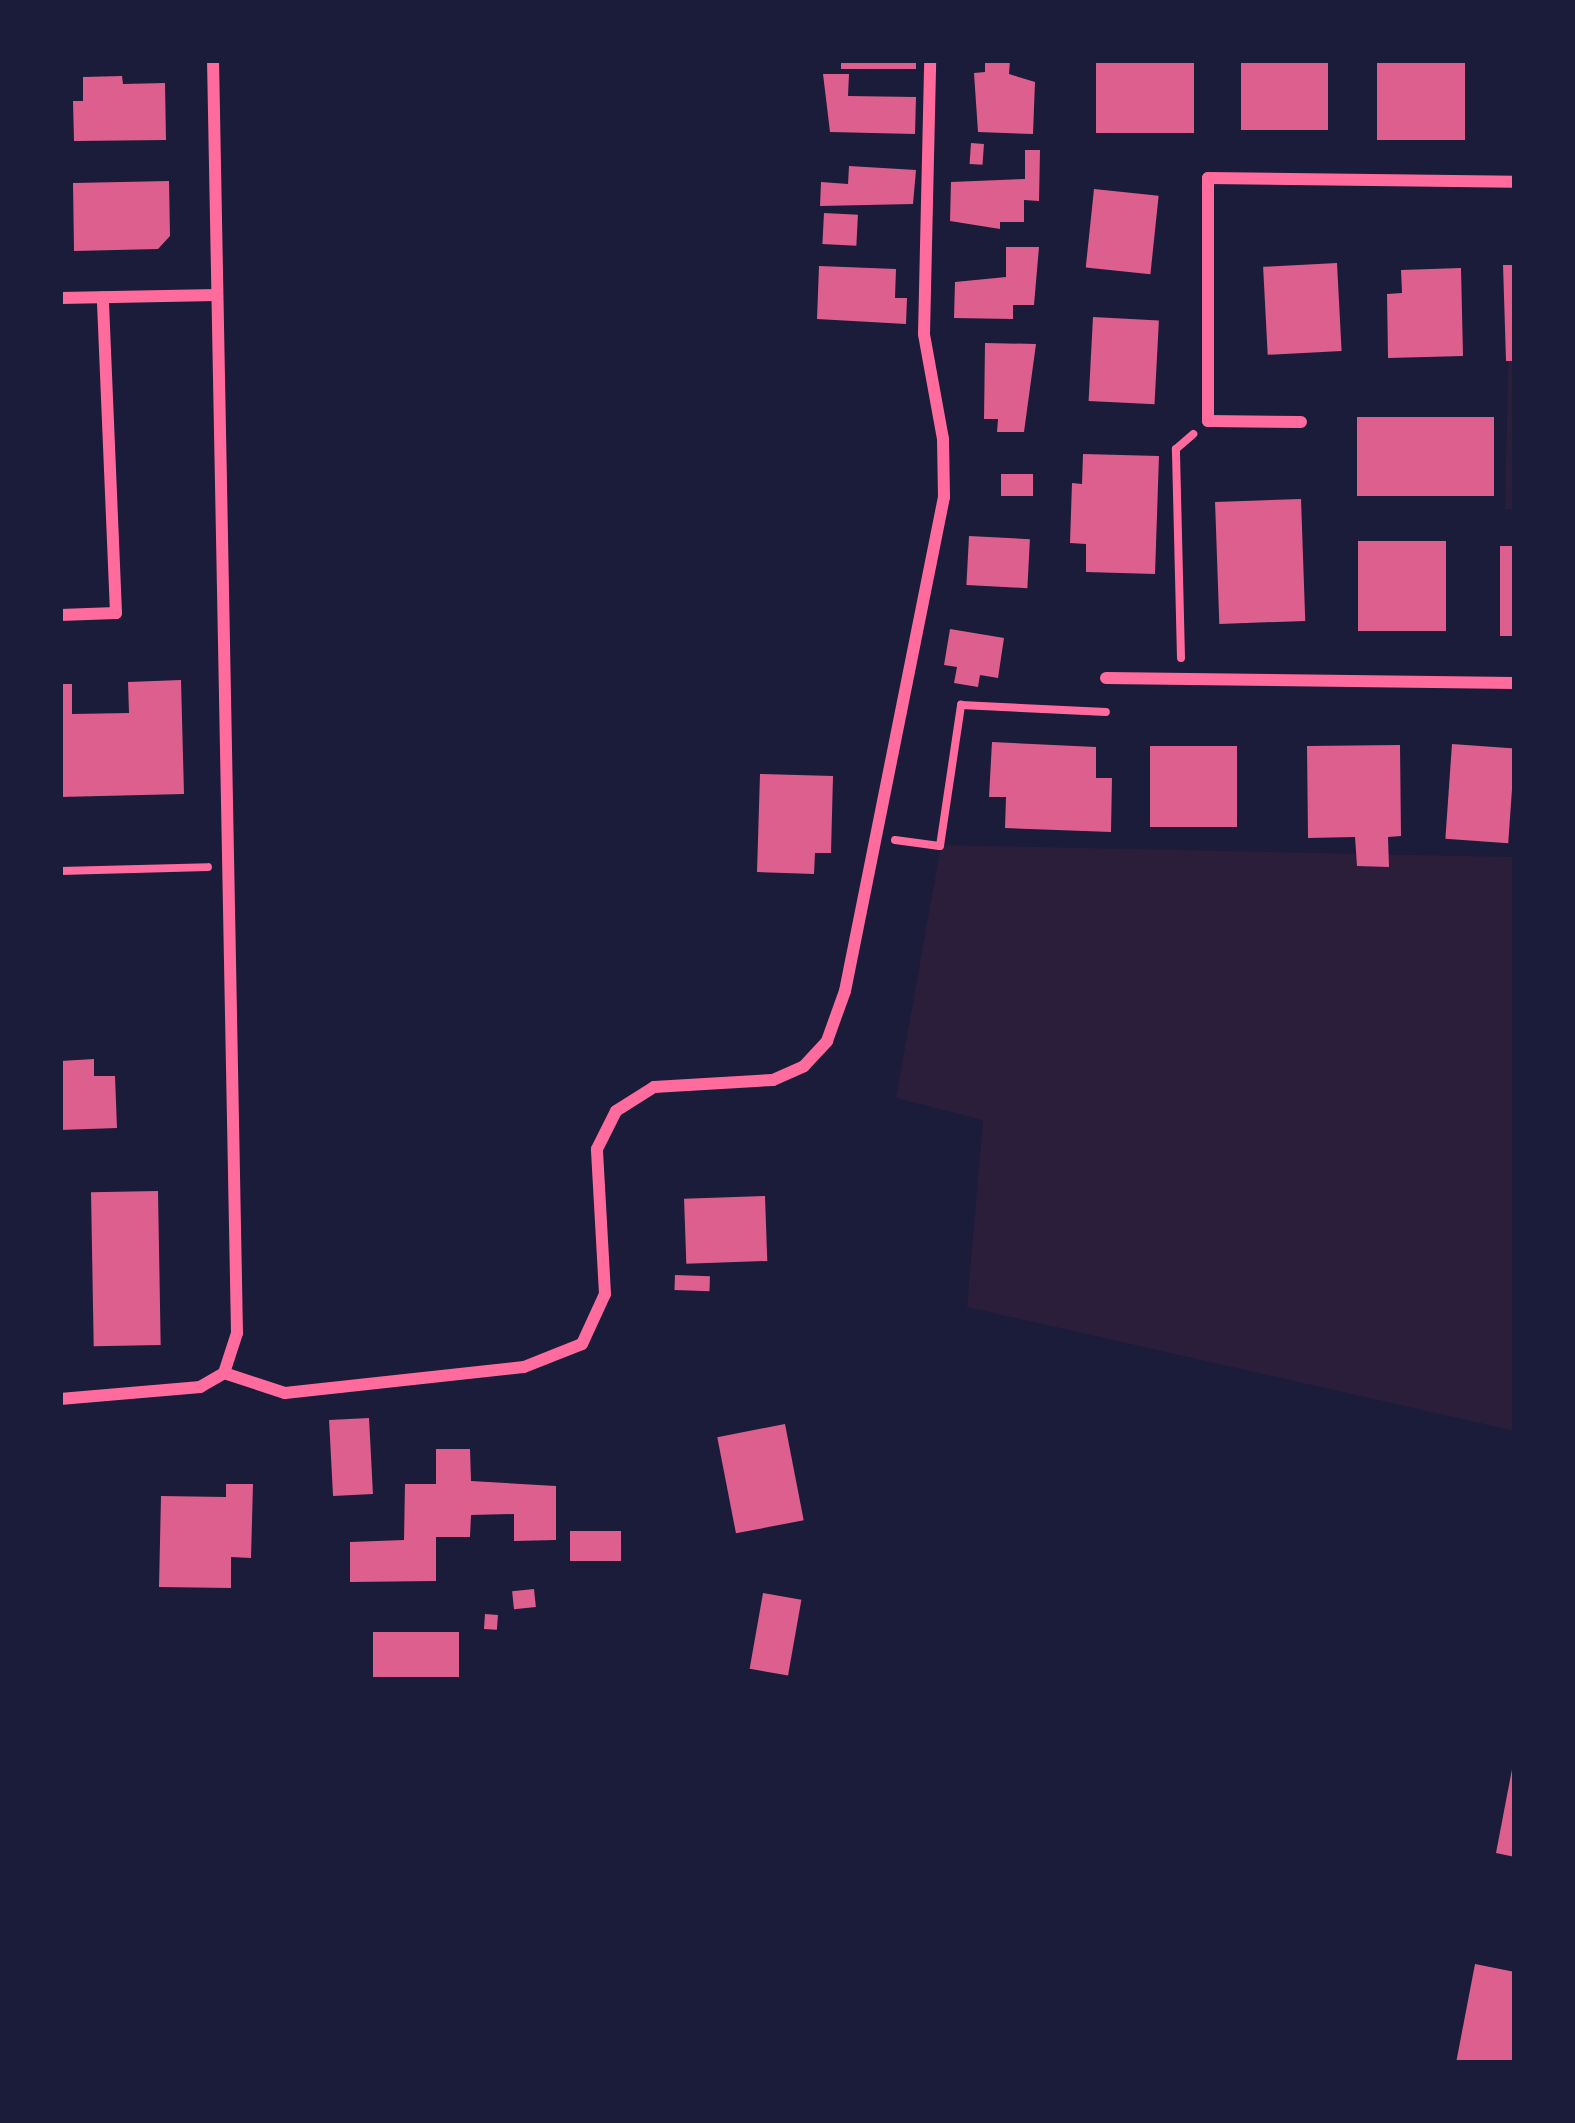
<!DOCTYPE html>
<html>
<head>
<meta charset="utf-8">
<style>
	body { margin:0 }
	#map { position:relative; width:1575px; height:2123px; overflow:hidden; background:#1b1b3a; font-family:"Fira Sans Condensed",sans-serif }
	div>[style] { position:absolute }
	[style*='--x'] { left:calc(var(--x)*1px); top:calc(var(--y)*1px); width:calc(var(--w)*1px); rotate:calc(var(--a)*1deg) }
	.green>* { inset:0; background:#2a1e3b }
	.building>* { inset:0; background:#dd5f8e; transform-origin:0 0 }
	.path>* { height:8px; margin:-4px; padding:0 4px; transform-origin:4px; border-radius:4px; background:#ff6b9d }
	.minor>* { height:12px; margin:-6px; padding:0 6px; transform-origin:6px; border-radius:6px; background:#ff6b9d }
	span { translate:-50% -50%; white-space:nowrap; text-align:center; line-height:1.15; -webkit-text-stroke:10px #1b1b3a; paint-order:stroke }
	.frame { position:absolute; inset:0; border:63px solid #1b1b3a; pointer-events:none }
</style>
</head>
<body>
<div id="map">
	<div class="green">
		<i style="clip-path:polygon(1509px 333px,1515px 333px,1515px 509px,1505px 509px)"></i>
		<i style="clip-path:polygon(941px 845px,1515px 857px,1515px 1431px,967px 1307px,983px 1120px,896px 1098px)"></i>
	</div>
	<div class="building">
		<i style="left:841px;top:60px;width:75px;height:9px"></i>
		<i style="clip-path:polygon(985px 60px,1010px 60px,1009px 74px,1035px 82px,1033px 134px,978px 132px,974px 73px,985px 72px)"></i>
		<i style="left:1096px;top:60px;width:98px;height:73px"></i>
		<i style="left:1241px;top:60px;width:87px;height:70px"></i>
		<i style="left:1377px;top:60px;width:88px;height:80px"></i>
		<i style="clip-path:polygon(823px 74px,849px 74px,848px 96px,916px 97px,915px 134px,830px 132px)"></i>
		<i style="clip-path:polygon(122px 76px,123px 84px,165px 83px,166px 140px,74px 141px,73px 101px,83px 101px,83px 77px)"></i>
		<i style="left:971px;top:143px;width:13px;height:21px;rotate:4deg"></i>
		<i style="clip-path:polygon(1025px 150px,1040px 150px,1039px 201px,1024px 200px,1024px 222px,1000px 222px,1000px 229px,950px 221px,951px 182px,1025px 179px)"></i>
		<i style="clip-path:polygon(849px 166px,916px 170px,913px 204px,820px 206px,821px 182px,848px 184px)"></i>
		<i style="clip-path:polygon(169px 181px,170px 236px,158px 249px,74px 251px,73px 183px)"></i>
		<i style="left:1094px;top:189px;width:65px;height:79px;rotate:6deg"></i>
		<i style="left:824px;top:213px;width:34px;height:31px;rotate:3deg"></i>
		<i style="clip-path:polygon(1006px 247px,1039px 247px,1034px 305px,1013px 305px,1013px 319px,954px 318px,955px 282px,1006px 277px)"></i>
		<i style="left:1337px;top:263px;width:88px;height:74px;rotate:87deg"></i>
		<i style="clip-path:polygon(1503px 265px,1515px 265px,1515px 361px,1506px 361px)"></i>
		<i style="clip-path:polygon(819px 266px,896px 269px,895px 298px,907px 298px,906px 324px,817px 319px)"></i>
		<i style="clip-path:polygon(1461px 268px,1463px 356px,1388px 358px,1387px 294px,1402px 293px,1401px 270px)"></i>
		<i style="left:1093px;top:317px;width:66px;height:84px;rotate:3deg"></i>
		<i style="clip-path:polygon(985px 343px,1036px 344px,1024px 432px,997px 432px,998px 419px,984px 419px)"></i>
		<i style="left:1494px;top:417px;width:79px;height:137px;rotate:90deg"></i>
		<i style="clip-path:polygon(1083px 454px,1159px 456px,1155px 574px,1086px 572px,1086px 544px,1070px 543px,1072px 483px,1082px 484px)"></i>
		<i style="left:1001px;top:474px;width:32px;height:22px"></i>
		<i style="left:1301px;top:499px;width:122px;height:86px;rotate:88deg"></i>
		<i style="left:969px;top:536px;width:61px;height:49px;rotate:3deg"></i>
		<i style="left:1358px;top:541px;width:88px;height:90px"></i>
		<i style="left:1500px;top:546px;width:15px;height:90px"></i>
		<i style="clip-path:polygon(950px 629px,1004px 638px,998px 678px,980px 675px,978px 687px,954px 683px,957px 667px,944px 665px)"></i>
		<i style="clip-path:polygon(181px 680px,184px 794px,60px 797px,60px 684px,72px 684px,72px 714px,129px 713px,128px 682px)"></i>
		<i style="clip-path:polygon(992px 742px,1096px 747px,1096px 778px,1112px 778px,1111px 832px,1005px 828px,1006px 797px,989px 797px)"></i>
		<i style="left:1452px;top:744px;width:63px;height:95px;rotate:4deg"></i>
		<i style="clip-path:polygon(1400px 745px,1401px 836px,1388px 837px,1389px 867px,1357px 866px,1355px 837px,1308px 838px,1307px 746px)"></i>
		<i style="left:1150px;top:746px;width:87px;height:81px"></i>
		<i style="clip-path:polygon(760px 774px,833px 776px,831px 853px,815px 853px,814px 874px,757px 872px)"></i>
		<i style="clip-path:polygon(94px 1059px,94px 1076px,115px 1076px,117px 1128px,60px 1130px,60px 1061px)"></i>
		<i style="left:158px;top:1191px;width:154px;height:67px;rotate:89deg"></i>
		<i style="left:765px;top:1196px;width:65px;height:81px;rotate:88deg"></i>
		<i style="left:675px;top:1275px;width:35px;height:15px;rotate:2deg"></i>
		<i style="left:369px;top:1418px;width:76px;height:40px;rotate:87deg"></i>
		<i style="left:785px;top:1424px;width:98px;height:69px;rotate:79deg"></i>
		<i style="clip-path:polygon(436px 1449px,470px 1449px,471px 1481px,556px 1486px,556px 1540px,514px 1541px,514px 1514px,471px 1515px,470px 1537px,436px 1537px,436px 1581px,350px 1582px,350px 1542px,404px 1540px,405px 1484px,436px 1484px)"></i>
		<i style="clip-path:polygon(226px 1484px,253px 1484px,251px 1558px,231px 1557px,231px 1588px,159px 1587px,161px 1496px,226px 1497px)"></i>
		<i style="left:570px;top:1531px;width:51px;height:30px"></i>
		<i style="left:534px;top:1589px;width:18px;height:22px;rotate:84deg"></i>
		<i style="left:763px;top:1593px;width:39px;height:77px;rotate:10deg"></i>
		<i style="left:485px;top:1614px;width:13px;height:15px;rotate:4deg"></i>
		<i style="left:459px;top:1632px;width:45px;height:86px;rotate:90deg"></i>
		<i style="clip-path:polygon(1513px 1764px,1515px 1764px,1515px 1857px,1496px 1853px)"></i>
		<i style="clip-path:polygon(1475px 1964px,1515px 1972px,1515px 2063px,1456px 2063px)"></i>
	</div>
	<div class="path">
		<i style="--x:1181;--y:658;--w:209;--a:-91.4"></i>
		<i style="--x:1176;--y:449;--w:23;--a:-41"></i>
		<i style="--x:895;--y:840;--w:45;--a:7.6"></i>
		<i style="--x:940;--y:846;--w:143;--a:-81.5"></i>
		<i style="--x:961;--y:705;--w:145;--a:2.8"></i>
		<i style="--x:60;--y:871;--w:148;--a:-1.5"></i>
	</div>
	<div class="minor">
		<i style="--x:60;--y:298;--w:157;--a:-1.1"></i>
		<i style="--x:1301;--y:422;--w:93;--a:-179.4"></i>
		<i style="--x:1208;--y:421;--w:243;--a:-90"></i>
		<i style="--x:1208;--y:178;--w:307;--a:0.7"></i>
		<i style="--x:60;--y:615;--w:56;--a:-2"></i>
		<i style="--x:116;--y:613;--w:316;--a:-92.4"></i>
		<i style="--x:1106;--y:678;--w:409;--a:0.7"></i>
		<i style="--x:224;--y:1373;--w:64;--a:18.2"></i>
		<i style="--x:285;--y:1393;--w:240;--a:-6.2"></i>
		<i style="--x:524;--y:1367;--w:62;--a:-21.6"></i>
		<i style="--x:582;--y:1344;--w:55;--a:-65.3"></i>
		<i style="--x:605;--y:1294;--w:145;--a:-93.2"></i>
		<i style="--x:597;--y:1149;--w:42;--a:-63.4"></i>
		<i style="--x:616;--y:1111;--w:45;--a:-32.3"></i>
		<i style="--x:654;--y:1087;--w:119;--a:-3.4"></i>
		<i style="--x:773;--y:1080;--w:34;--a:-24"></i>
		<i style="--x:804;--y:1066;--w:34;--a:-47"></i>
		<i style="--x:827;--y:1041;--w:53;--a:-70.2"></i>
		<i style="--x:845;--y:991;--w:504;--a:-78.67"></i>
		<i style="--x:944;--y:497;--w:58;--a:-91"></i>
		<i style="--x:943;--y:439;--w:107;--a:-100.3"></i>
		<i style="--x:924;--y:334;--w:274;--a:-88.7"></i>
		<i style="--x:60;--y:1399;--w:141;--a:-4.9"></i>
		<i style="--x:200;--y:1387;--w:28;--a:-30"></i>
		<i style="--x:224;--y:1373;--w:42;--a:-72"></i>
		<i style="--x:237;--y:1333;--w:1273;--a:-91.08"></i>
	</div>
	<div class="frame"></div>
</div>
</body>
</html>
